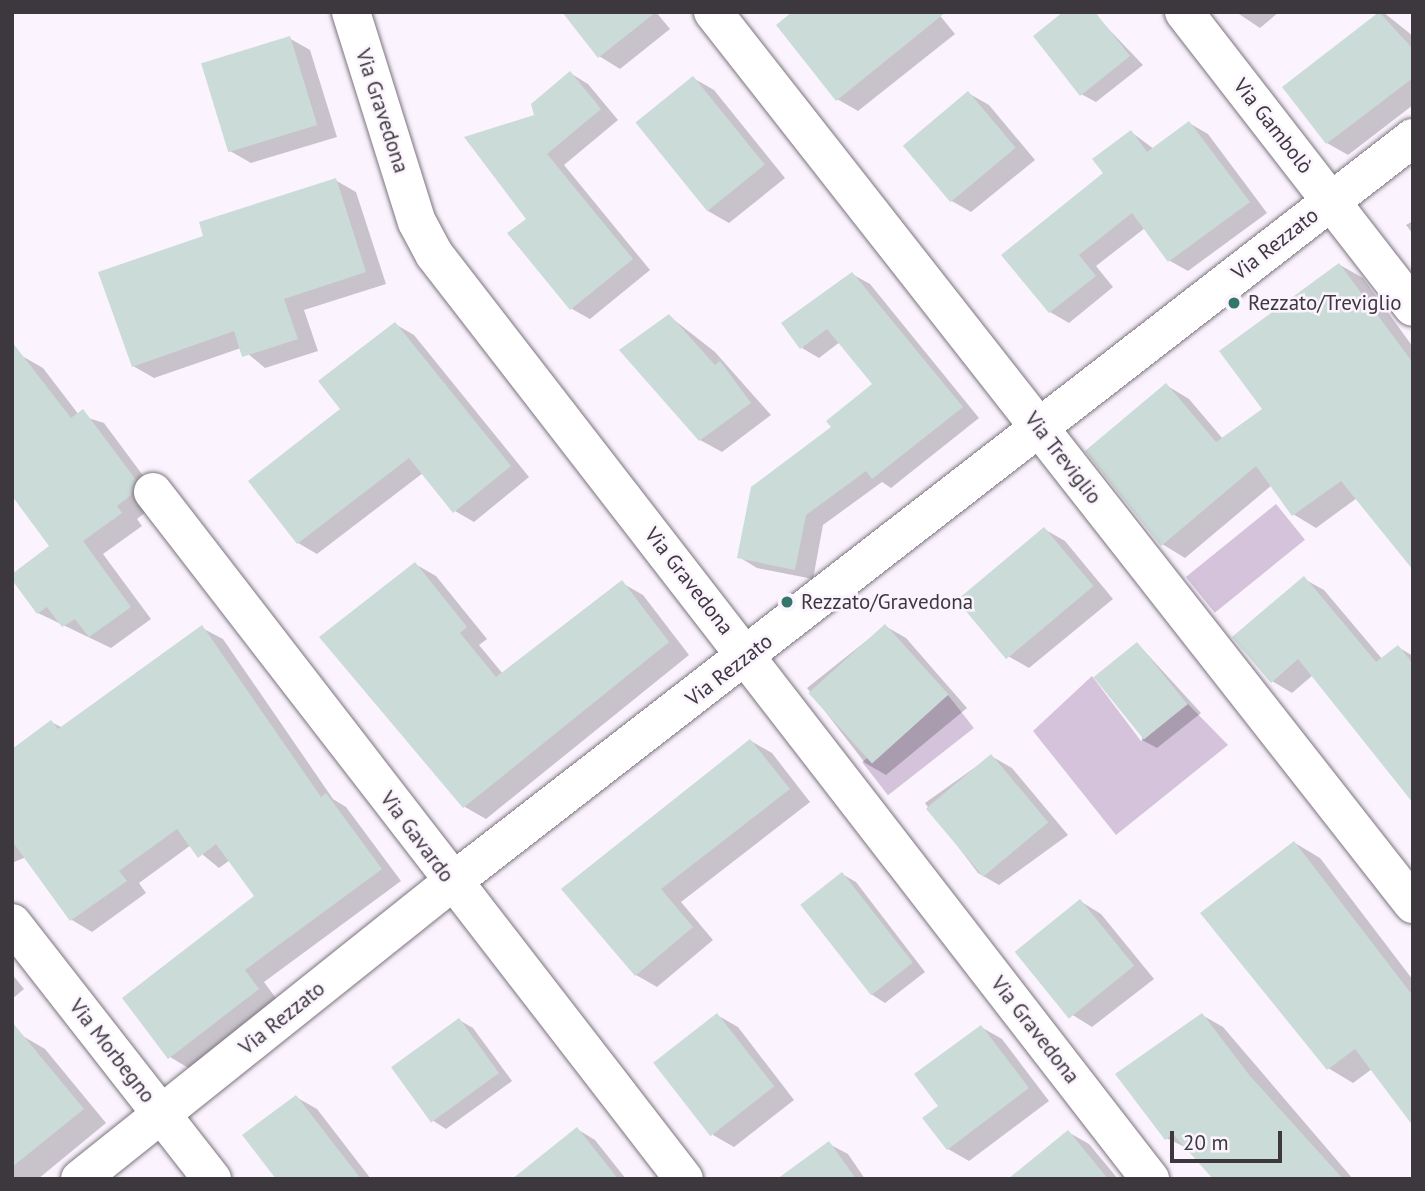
<!DOCTYPE html>
<html>
<head>
<meta charset="utf-8">
<style>
	body { margin:0 }
	#map { position:relative; width:1425px; height:1191px; overflow:hidden; background:#fbf4fe; font-family:"PT Sans",sans-serif }
	div>[style] { position:absolute }
	[style*='--x'] { left:calc(var(--x)*1px); top:calc(var(--y)*1px); width:calc(var(--w)*1px); rotate:calc(var(--a)*1deg) }
	.green>* { inset:0; background:#d4c3da; transform-origin:0 0 }
	.shadow>* { inset:0; background:#0003 }
	.building>* { inset:0; background:#cbdcd8; transform-origin:0 0 }
	.roads { filter:drop-shadow(0 0 2px #7c737e) drop-shadow(0 0 2px #7c737e) }
	.street>* { height:38px; margin:-19px; padding:0 19px; transform-origin:19px; border-radius:19px; background:#fff }
	.dots>* { width:19px; height:19px; translate:-50% -50%; box-sizing:border-box; border:4px solid #fbf4fe; border-radius:50% }
	span { translate:-50% -50%; white-space:nowrap; text-align:center; line-height:1.15; -webkit-text-stroke:5px #fbf4fe; paint-order:stroke }
	.street-label { font-size:21px; color:#3c383d }
	.poi-label { font-size:21px; color:#3c383d }
	.left { translate:0 -50%; text-align:left }
	.frame { position:absolute; inset:0; border:14px solid #3c383d; pointer-events:none }
	.scale { position:absolute; left:1170px; top:1131px; width:112px; height:32px; box-sizing:border-box; border:4px solid #3c383d; border-top:0; padding-left:9px; font-size:21px; line-height:24px; white-space:nowrap; color:#3c383d; -webkit-text-stroke:5px #fbf4fe; paint-order:stroke }
</style>
</head>
<body>
<div id="map">
	<div class="green">
		<i style="left:1276px;top:504px;width:46px;height:116px;rotate:51deg"></i>
		<i style="clip-path:polygon(1092px 676px,1141px 741px,1188px 704px,1228px 745px,1116px 835px,1033px 731px)"></i>
		<i style="left:948px;top:695px;width:42px;height:109px;rotate:52deg"></i>
	</div>
	<div class="shadow">
		<i style="clip-path:polygon(565px 12px,656px 12px,670px 29px,620px 69px,599px 56px)"></i>
		<i style="clip-path:polygon(937px 12px,955px 34px,858px 111px,837px 99px)"></i>
		<i style="clip-path:polygon(1236px 12px,1279px 12px,1260px 28px)"></i>
		<i style="clip-path:polygon(1383px 12px,1413px 36px,1413px 105px,1348px 155px,1327px 143px,1284px 87px)"></i>
		<i style="clip-path:polygon(1098px 18px,1143px 65px,1096px 102px,1081px 94px)"></i>
		<i style="clip-path:polygon(289px 38px,310px 50px,337px 137px,251px 163px,230px 151px)"></i>
		<i style="clip-path:polygon(570px 73px,588px 84px,618px 120px,564px 165px,650px 270px,590px 319px,572px 309px,510px 234px,529px 219px,536px 116px)"></i>
		<i style="clip-path:polygon(693px 78px,714px 90px,785px 178px,729px 223px,708px 211px)"></i>
		<i style="clip-path:polygon(968px 93px,989px 105px,1035px 160px,971px 212px,950px 200px)"></i>
		<i style="clip-path:polygon(1189px 123px,1208px 134px,1267px 213px,1188px 271px,1170px 261px,1145px 228px,1096px 266px,1113px 287px,1069px 323px,1050px 312px,1105px 174px,1131px 132px,1154px 149px)"></i>
		<i style="clip-path:polygon(335px 180px,356px 192px,386px 284px,304px 310px,318px 351px,265px 368px,241px 348px,154px 378px,133px 366px,205px 237px)"></i>
		<i style="clip-path:polygon(1413px 221px,1413px 234px,1406px 225px)"></i>
		<i style="clip-path:polygon(1340px 265px,1363px 278px,1413px 347px,1413px 569px,1357px 498px,1316px 528px,1293px 514px,1272px 485px,1185px 558px,1162px 544px,1166px 385px,1189px 399px,1223px 439px,1264px 409px)"></i>
		<i style="clip-path:polygon(852px 274px,870px 284px,979px 418px,891px 488px,882px 482px,823px 525px,813px 579px,757px 568px,739px 557px,833px 428px,874px 385px,840px 342px,819px 358px,802px 348px)"></i>
		<i style="clip-path:polygon(669px 316px,715px 352px,771px 415px,722px 452px,700px 440px)"></i>
		<i style="clip-path:polygon(395px 324px,414px 335px,529px 477px,474px 522px,455px 511px,423px 473px,317px 554px,298px 543px,343px 409px)"></i>
		<i style="clip-path:polygon(22px 356px,43px 368px,79px 415px,104px 423px,156px 493px,152px 507px,137px 519px,142px 526px,103px 554px,151px 619px,111px 648px,38px 613px,52px 547px)"></i>
		<i style="clip-path:polygon(1044px 529px,1065px 541px,1113px 599px,1029px 668px,1008px 656px)"></i>
		<i style="clip-path:polygon(415px 564px,436px 576px,487px 639px,479px 645px,503px 674px,622px 583px,643px 595px,689px 655px,486px 819px,465px 807px,322px 638px)"></i>
		<i style="clip-path:polygon(1304px 579px,1324px 590px,1383px 660px,1398px 647px,1413px 656px,1413px 796px,1313px 675px,1292px 693px,1272px 681px)"></i>
		<i style="clip-path:polygon(885px 626px,906px 638px,967px 708px,886px 775px,865px 763px,807px 688px)"></i>
		<i style="clip-path:polygon(202px 628px,223px 639px,333px 799px,346px 807px,401px 881px,264px 982px,278px 1001px,190px 1069px,170px 1057px,257px 896px,230px 860px,219px 868px,191px 845px,139px 883px,146px 893px,92px 932px,72px 920px,26px 857px,12px 863px,12px 751px,51px 722px,63px 728px)"></i>
		<i style="clip-path:polygon(1138px 644px,1201px 713px,1157px 748px,1142px 740px)"></i>
		<i style="clip-path:polygon(751px 741px,772px 753px,810px 802px,681px 902px,713px 940px,657px 987px,636px 975px,563px 890px)"></i>
		<i style="clip-path:polygon(991px 756px,1012px 768px,1068px 835px,999px 885px,978px 873px,925px 803px)"></i>
		<i style="clip-path:polygon(1295px 843px,1320px 858px,1413px 980px,1413px 1123px,1372px 1069px,1353px 1083px,1328px 1068px)"></i>
		<i style="clip-path:polygon(842px 874px,856px 882px,925px 972px,885px 1003px,871px 994px)"></i>
		<i style="clip-path:polygon(1080px 901px,1101px 914px,1154px 979px,1092px 1027px,1071px 1014px)"></i>
		<i style="clip-path:polygon(12px 974px,24px 989px,12px 999px)"></i>
		<i style="clip-path:polygon(717px 1015px,738px 1027px,794px 1100px,734px 1147px,713px 1135px)"></i>
		<i style="clip-path:polygon(1202px 1015px,1223px 1027px,1353px 1179px,1215px 1179px,1189px 1149px,1166px 1138px)"></i>
		<i style="clip-path:polygon(459px 1020px,473px 1028px,512px 1081px,446px 1129px,432px 1120px)"></i>
		<i style="clip-path:polygon(981px 1027px,1002px 1039px,1049px 1101px,969px 1161px,948px 1149px,941px 1106px)"></i>
		<i style="clip-path:polygon(21px 1035px,45px 1049px,106px 1123px,38px 1179px,12px 1179px,12px 1042px)"></i>
		<i style="clip-path:polygon(296px 1097px,317px 1109px,371px 1179px,278px 1179px)"></i>
		<i style="clip-path:polygon(577px 1129px,595px 1140px,626px 1179px,525px 1179px)"></i>
		<i style="clip-path:polygon(1068px 1132px,1089px 1144px,1118px 1179px,1017px 1179px)"></i>
		<i style="clip-path:polygon(829px 1144px,848px 1154px,865px 1179px,780px 1179px)"></i>
	</div>
	<div class="building">
		<i style="clip-path:polygon(562px 12px,656px 12px,598px 58px)"></i>
		<i style="clip-path:polygon(792px 12px,946px 12px,836px 101px,776px 25px)"></i>
		<i style="clip-path:polygon(1063px 12px,1095px 12px,1130px 56px,1080px 96px,1033px 36px)"></i>
		<i style="clip-path:polygon(1379px 12px,1413px 49px,1413px 78px,1326px 144px,1282px 87px)"></i>
		<i style="left:290px;top:36px;width:93px;height:93px;rotate:73deg"></i>
		<i style="clip-path:polygon(570px 71px,601px 109px,547px 154px,633px 259px,570px 310px,507px 233px,526px 219px,464px 137px,534px 115px,531px 104px)"></i>
		<i style="left:693px;top:76px;width:114px;height:74px;rotate:51deg"></i>
		<i style="left:968px;top:91px;width:74px;height:85px;rotate:50deg"></i>
		<i style="clip-path:polygon(1189px 121px,1250px 202px,1168px 262px,1132px 213px,1079px 255px,1096px 276px,1049px 313px,1001px 255px,1103px 173px,1092px 159px,1131px 130px,1147px 152px)"></i>
		<i style="clip-path:polygon(336px 178px,366px 272px,284px 299px,298px 339px,242px 357px,234px 331px,132px 367px,98px 272px,203px 236px,199px 222px)"></i>
		<i style="clip-path:polygon(1339px 263px,1413px 363px,1413px 570px,1341px 481px,1292px 516px,1256px 466px,1161px 546px,1085px 451px,1166px 383px,1216px 442px,1262px 409px,1219px 351px)"></i>
		<i style="clip-path:polygon(852px 272px,963px 407px,872px 479px,866px 471px,806px 515px,795px 570px,737px 558px,751px 487px,831px 427px,826px 421px,872px 384px,827px 329px,800px 349px,781px 323px)"></i>
		<i style="clip-path:polygon(669px 314px,715px 365px,720px 361px,751px 403px,699px 441px,619px 350px)"></i>
		<i style="clip-path:polygon(395px 322px,511px 466px,453px 513px,409px 458px,297px 544px,248px 481px,340px 409px,318px 381px)"></i>
		<i style="clip-path:polygon(12px 342px,71px 418px,83px 409px,136px 480px,131px 495px,117px 506px,122px 513px,83px 541px,131px 607px,89px 637px,75px 619px,62px 627px,47px 607px,37px 614px,12px 580px,12px 574px,49px 546px,12px 496px)"></i>
		<i style="left:1044px;top:527px;width:77px;height:114px;rotate:50deg"></i>
		<i style="clip-path:polygon(415px 562px,467px 627px,460px 633px,496px 677px,622px 580px,669px 642px,463px 808px,319px 637px)"></i>
		<i style="clip-path:polygon(1304px 576px,1376px 662px,1398px 645px,1413px 664px,1413px 803px,1298px 659px,1271px 683px,1232px 637px)"></i>
		<i style="left:885px;top:624px;width:95px;height:103px;rotate:48deg"></i>
		<i style="clip-path:polygon(202px 625px,321px 797px,326px 793px,382px 869px,245px 970px,259px 989px,168px 1059px,122px 998px,254px 896px,216px 844px,198px 858px,177px 829px,119px 871px,127px 881px,70px 921px,12px 841px,12px 749px,51px 720px,58px 729px)"></i>
		<i style="left:1137px;top:642px;width:80px;height:56px;rotate:51deg"></i>
		<i style="clip-path:polygon(750px 739px,790px 789px,661px 889px,693px 927px,635px 976px,561px 889px)"></i>
		<i style="left:991px;top:754px;width:89px;height:85px;rotate:50deg"></i>
		<i style="clip-path:polygon(1294px 841px,1413px 996px,1413px 1126px,1355px 1049px,1327px 1070px,1200px 913px)"></i>
		<i style="left:842px;top:872px;width:115px;height:53px;rotate:52deg"></i>
		<i style="left:1080px;top:899px;width:86px;height:84px;rotate:51deg"></i>
		<i style="left:717px;top:1013px;width:93px;height:81px;rotate:52deg"></i>
		<i style="clip-path:polygon(1202px 1013px,1250px 1076px,1343px 1179px,1213px 1179px,1173px 1134px,1165px 1140px,1115px 1074px)"></i>
		<i style="left:459px;top:1018px;width:68px;height:84px;rotate:54deg"></i>
		<i style="clip-path:polygon(12px 1022px,84px 1109px,12px 1167px)"></i>
		<i style="clip-path:polygon(981px 1025px,1029px 1088px,947px 1150px,922px 1118px,938px 1106px,914px 1074px)"></i>
		<i style="clip-path:polygon(296px 1095px,361px 1179px,276px 1179px,242px 1135px)"></i>
		<i style="clip-path:polygon(577px 1127px,618px 1179px,512px 1179px)"></i>
		<i style="clip-path:polygon(1068px 1130px,1108px 1179px,1008px 1179px)"></i>
		<i style="clip-path:polygon(829px 1141px,856px 1179px,777px 1179px)"></i>
	</div>
	<div class="roads">
		<div class="street">
			<i style="--x:351;--y:12;--w:220;--a:72.6"></i>
			<i style="--x:417;--y:222;--w:36;--a:62"></i>
			<i style="--x:434;--y:254;--w:1170;--a:52.26"></i>
			<i style="--x:713;--y:12;--w:1134;--a:51.88"></i>
			<i style="--x:1184;--y:12;--w:373;--a:52.2"></i>
			<i style="--x:153;--y:492;--w:868;--a:52.3"></i>
			<i style="--x:12;--y:923;--w:325;--a:52"></i>
			<i style="--x:80;--y:1179;--w:475;--a:-38.6"></i>
			<i style="--x:451;--y:883;--w:1217;--a:-37.76"></i>
		</div>
	</div>
	<div class="dots">
		<i style="left:1234px;top:303px;background:#33776c"></i>
		<i style="left:787px;top:602px;background:#33776c"></i>
	</div>
	<div class="street-label">
		<span style="left:382px;top:111px;rotate:72deg">Via Gravedona</span>
		<span style="left:1273px;top:126px;rotate:52deg">Via Gambolò</span>
		<span style="left:1275px;top:244px;rotate:-38deg">Via Rezzato</span>
		<span style="left:1063px;top:458px;rotate:52deg">Via Treviglio</span>
		<span style="left:689px;top:581px;rotate:52deg">Via Gravedona</span>
		<span style="left:729px;top:670px;rotate:-38deg">Via Rezzato</span>
		<span style="left:417px;top:837px;rotate:53deg">Via Gavardo</span>
		<span style="left:282px;top:1018px;rotate:-39deg">Via Rezzato</span>
		<span style="left:1035px;top:1030px;rotate:52deg">Via Gravedona</span>
		<span style="left:112px;top:1051px;rotate:52deg">Via Morbegno</span>
	</div>
	<div class="poi-label">
		<span class="left" style="left:1248px;top:303px">Rezzato/Treviglio</span>
		<span class="left" style="left:801px;top:602px">Rezzato/Gravedona</span>
	</div>
	<div class="frame"></div>
	<div class="scale">20 m</div>
</div>
</body>
</html>
